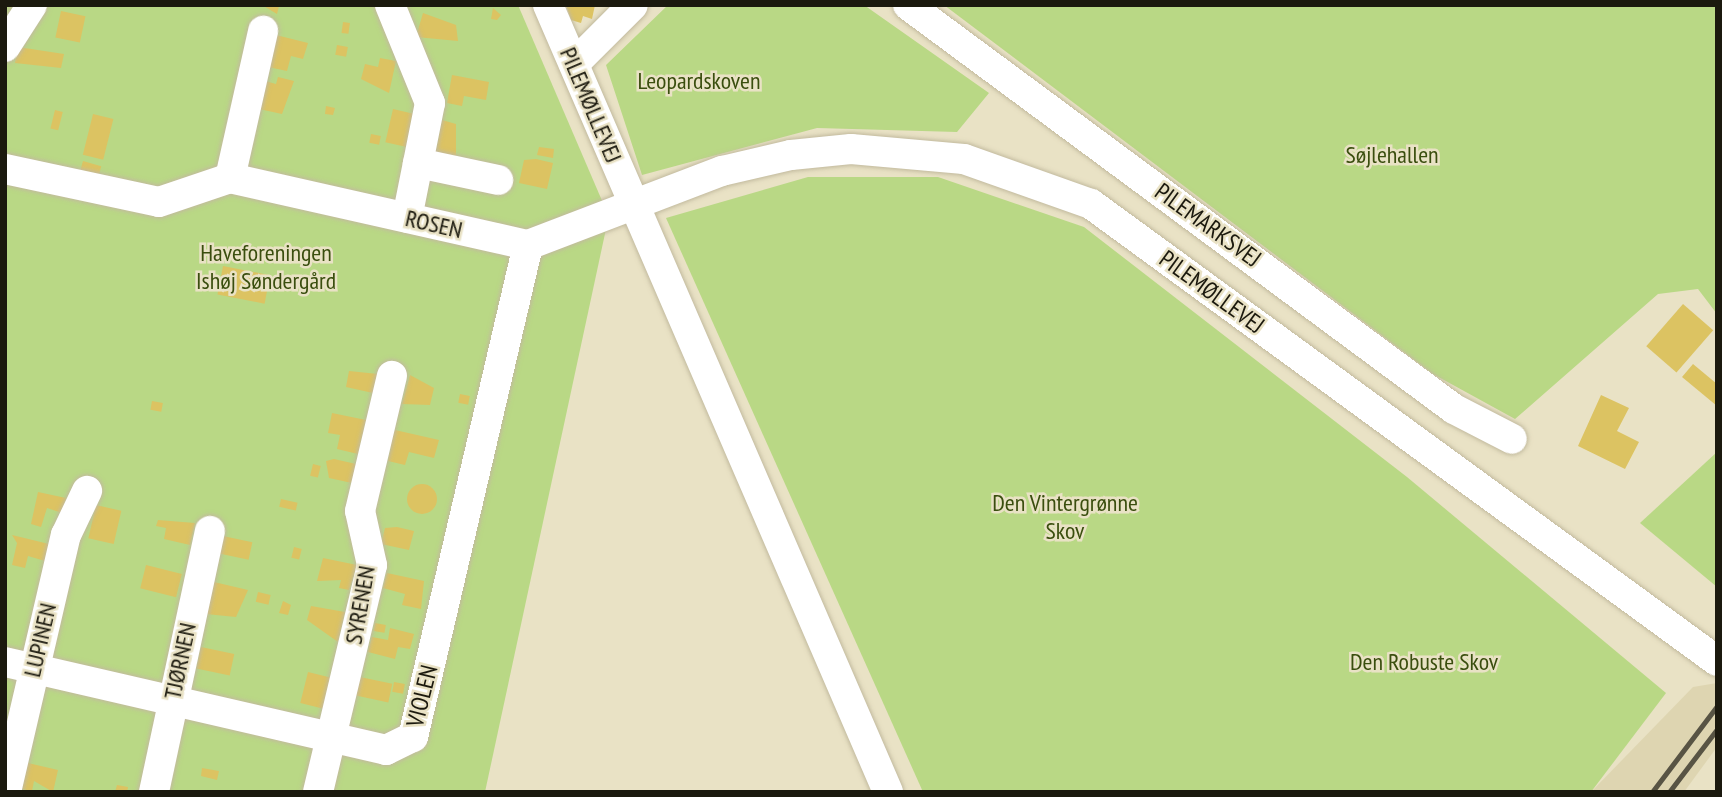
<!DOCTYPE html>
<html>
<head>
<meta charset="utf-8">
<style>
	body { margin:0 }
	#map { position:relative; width:1722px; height:797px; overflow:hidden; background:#e9e2c5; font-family:"PT Sans Narrow",sans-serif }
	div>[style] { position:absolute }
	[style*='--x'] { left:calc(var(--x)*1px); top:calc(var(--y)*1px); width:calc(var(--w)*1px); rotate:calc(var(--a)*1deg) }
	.built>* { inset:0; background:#ded5b1 }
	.green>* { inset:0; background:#b9d885 }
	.building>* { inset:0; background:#dcc362; transform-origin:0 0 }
	.round { border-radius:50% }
	.roads { filter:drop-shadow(0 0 2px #c2ba9e) drop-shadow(0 0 2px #c2ba9e) }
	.minor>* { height:30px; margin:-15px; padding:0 15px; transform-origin:15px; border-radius:15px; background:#fff }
	.rail>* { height:5px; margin:-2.5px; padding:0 2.5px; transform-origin:2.5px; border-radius:2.5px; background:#585444 }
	span { translate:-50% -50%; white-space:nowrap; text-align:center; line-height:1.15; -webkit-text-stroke:5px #e9e2c5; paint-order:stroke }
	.park-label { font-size:24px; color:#3a4e0e }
	.street-label { font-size:24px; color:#1b190e }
	.frame { position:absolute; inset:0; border:7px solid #1b190e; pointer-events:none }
</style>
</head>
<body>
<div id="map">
	<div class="built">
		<i style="clip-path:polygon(1717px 683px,1717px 747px,1684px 792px,1591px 792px,1693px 687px)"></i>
	</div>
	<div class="green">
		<i style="clip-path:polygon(5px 5px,518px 5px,603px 203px,606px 229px,485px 792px,5px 792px)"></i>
		<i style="clip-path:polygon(668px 5px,864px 5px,989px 93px,957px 132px,817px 128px,642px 175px,606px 65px)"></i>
		<i style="clip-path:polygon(944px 5px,1717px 5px,1717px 314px,1698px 289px,1658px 294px,1515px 419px,1433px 374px)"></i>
		<i style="clip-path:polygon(808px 177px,938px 177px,1084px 227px,1407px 477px,1666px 693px,1591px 792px,923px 792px,666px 218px)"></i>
		<i style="clip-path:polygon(1717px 452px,1717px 587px,1640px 523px)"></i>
	</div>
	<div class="building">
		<i style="clip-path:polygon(262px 5px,292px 5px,279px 6px,277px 14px)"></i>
		<i style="clip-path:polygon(566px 5px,595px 5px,592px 19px,583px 16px,581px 23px,571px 20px)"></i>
		<i style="clip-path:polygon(493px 8px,501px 15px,497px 20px,491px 19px)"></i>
		<i style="left:61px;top:11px;width:25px;height:27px;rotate:12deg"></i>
		<i style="clip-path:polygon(423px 13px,456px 25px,458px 41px,416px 37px)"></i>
		<i style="left:343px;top:22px;width:7px;height:11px;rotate:8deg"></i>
		<i style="clip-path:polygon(276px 35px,308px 43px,303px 59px,291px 56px,287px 71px,268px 67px)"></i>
		<i style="left:337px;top:45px;width:11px;height:10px;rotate:10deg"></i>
		<i style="clip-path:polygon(18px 47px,64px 54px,61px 68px,15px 63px)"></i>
		<i style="clip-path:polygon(380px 58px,396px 61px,389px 93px,361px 79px,365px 64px,378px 67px)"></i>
		<i style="clip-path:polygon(452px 75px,489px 82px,486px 100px,464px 96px,462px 106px,447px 103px)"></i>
		<i style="clip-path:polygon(278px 77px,294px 81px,282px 114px,259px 109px,265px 81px,276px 84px)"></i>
		<i style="clip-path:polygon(326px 106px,335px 108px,333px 115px,325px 114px)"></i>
		<i style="left:393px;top:109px;width:22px;height:34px;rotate:13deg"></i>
		<i style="left:55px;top:110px;width:8px;height:19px;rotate:14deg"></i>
		<i style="left:93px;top:114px;width:21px;height:42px;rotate:14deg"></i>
		<i style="clip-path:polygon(442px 120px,456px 124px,456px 161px,435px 156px)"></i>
		<i style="left:371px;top:134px;width:10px;height:9px;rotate:11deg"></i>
		<i style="clip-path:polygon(539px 147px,554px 149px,553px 158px,537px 155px)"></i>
		<i style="clip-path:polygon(536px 159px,553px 163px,547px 189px,519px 183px,524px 160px)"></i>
		<i style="left:83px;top:161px;width:19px;height:9px;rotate:16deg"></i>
		<i style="left:223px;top:266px;width:48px;height:29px;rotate:11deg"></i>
		<i style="left:1683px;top:304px;width:40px;height:56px;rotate:41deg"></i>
		<i style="clip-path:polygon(1693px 364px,1717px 384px,1717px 406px,1682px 377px)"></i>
		<i style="clip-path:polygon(349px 371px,378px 374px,373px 393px,346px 387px)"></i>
		<i style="clip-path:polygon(410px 375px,434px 388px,430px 405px,402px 404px)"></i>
		<i style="left:460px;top:394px;width:10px;height:9px;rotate:11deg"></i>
		<i style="clip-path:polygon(1601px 395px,1629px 408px,1617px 431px,1639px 442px,1625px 469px,1578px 446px)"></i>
		<i style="left:152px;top:401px;width:11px;height:9px;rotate:10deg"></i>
		<i style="clip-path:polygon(332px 413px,366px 420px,358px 454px,337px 449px,340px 435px,328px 433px)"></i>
		<i style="clip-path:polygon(395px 430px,439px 440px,434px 458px,409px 452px,405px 465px,388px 461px,391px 448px,386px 446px)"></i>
		<i style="clip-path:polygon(334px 459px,356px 464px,352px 483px,329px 478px,326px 461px)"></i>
		<i style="left:313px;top:464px;width:8px;height:12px;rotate:14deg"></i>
		<i class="round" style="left:407px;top:484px;width:30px;height:30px"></i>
		<i style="clip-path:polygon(38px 492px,66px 498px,62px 513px,47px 508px,41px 527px,31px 524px)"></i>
		<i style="left:281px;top:499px;width:17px;height:8px;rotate:13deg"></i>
		<i style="left:96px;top:505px;width:26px;height:34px;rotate:13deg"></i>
		<i style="clip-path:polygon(158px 520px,195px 523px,190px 545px,164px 539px,166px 528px,156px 526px)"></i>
		<i style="clip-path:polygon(397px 527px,414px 531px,409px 550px,381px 544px,385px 528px)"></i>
		<i style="clip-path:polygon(12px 535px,49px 544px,45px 561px,28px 556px,25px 568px,12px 565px,17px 543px)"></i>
		<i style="left:223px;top:536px;width:30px;height:18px;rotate:12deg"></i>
		<i style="left:294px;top:547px;width:8px;height:11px;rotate:14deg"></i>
		<i style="clip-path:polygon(323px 558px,357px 565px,349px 590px,339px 588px,341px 580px,317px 581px)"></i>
		<i style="left:146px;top:565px;width:37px;height:24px;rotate:14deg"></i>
		<i style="clip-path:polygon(387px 573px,424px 581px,421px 609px,402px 605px,405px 594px,383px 588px)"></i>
		<i style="clip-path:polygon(214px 582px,248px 590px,236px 617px,206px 614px)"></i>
		<i style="left:258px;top:592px;width:13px;height:10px;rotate:13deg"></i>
		<i style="clip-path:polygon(283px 601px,291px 605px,288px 615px,279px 613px)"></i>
		<i style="clip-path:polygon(311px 606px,345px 612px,338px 642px,307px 620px)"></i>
		<i style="left:375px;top:623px;width:11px;height:8px;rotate:10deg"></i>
		<i style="clip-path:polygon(390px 628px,414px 634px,410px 649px,398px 647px,395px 659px,368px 652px,372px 637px,388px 640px)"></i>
		<i style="left:201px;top:647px;width:34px;height:22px;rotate:12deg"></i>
		<i style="left:308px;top:672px;width:25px;height:32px;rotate:14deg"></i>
		<i style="left:360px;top:677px;width:33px;height:19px;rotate:12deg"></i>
		<i style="left:394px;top:682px;width:11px;height:10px;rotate:10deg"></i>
		<i style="clip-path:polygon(28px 763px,58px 770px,53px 792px,34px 781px,32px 791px,22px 789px)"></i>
		<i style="clip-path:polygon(202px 768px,219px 771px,217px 780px,201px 776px)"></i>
		<i style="clip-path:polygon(117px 785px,128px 787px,127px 792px,115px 792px)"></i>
	</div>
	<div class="roads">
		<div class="minor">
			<i style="--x:390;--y:5;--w:106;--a:67.8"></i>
			<i style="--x:430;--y:103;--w:117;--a:101.3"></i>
			<i style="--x:548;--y:5;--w:857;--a:66.63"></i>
			<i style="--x:908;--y:5;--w:679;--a:36.5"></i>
			<i style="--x:1454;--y:409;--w:65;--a:27.3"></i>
			<i style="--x:5;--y:47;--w:50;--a:-57.3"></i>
			<i style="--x:574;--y:64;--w:83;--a:-45"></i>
			<i style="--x:418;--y:163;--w:82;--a:12"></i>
			<i style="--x:5;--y:169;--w:157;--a:12.1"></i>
			<i style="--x:159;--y:202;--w:75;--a:-18.7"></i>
			<i style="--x:230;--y:178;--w:305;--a:12.7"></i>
			<i style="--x:528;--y:245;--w:208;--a:-20.9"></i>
			<i style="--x:722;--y:171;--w:71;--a:-13.1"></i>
			<i style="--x:791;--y:155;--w:60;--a:-5.7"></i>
			<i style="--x:851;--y:149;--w:113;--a:5.1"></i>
			<i style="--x:964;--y:159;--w:135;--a:19.5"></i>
			<i style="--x:1091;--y:204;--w:775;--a:36.13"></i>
			<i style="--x:230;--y:178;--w:151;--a:-77.3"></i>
			<i style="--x:5;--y:662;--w:391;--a:13"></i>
			<i style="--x:386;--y:750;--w:30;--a:-26"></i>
			<i style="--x:413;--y:737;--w:505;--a:-76.84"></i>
			<i style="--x:6;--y:792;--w:264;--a:-76.9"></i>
			<i style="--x:66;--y:535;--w:49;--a:-64.5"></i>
			<i style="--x:154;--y:792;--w:267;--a:-77.9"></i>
			<i style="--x:318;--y:792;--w:233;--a:-76.6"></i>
			<i style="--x:372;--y:565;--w:55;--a:-102.5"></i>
			<i style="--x:360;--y:511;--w:139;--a:-76.7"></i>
		</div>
	</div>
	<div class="rail">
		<i style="--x:1652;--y:792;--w:108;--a:-52.9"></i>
		<i style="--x:1669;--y:792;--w:79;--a:-52.7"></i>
	</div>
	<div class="park-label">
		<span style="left:699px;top:81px">Leopardskoven</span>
		<span style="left:1392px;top:155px">Søjlehallen</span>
		<span style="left:266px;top:267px">Haveforeningen<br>Ishøj Søndergård</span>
		<span style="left:1065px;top:517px">Den Vintergrønne<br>Skov</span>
		<span style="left:1424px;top:662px">Den Robuste Skov</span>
	</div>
	<div class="street-label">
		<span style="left:591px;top:105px;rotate:67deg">PILEMØLLEVEJ</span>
		<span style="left:434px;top:224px;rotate:13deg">ROSEN</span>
		<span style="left:1208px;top:225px;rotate:36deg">PILEMARKSVEJ</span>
		<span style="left:1212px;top:292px;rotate:36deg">PILEMØLLEVEJ</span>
		<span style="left:360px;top:605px;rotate:-80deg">SYRENEN</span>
		<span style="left:40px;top:640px;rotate:-77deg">LUPINEN</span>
		<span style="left:180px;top:661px;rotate:-78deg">TJØRNEN</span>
		<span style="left:422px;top:696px;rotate:-76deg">VIOLEN</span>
	</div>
	<div class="frame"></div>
</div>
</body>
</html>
